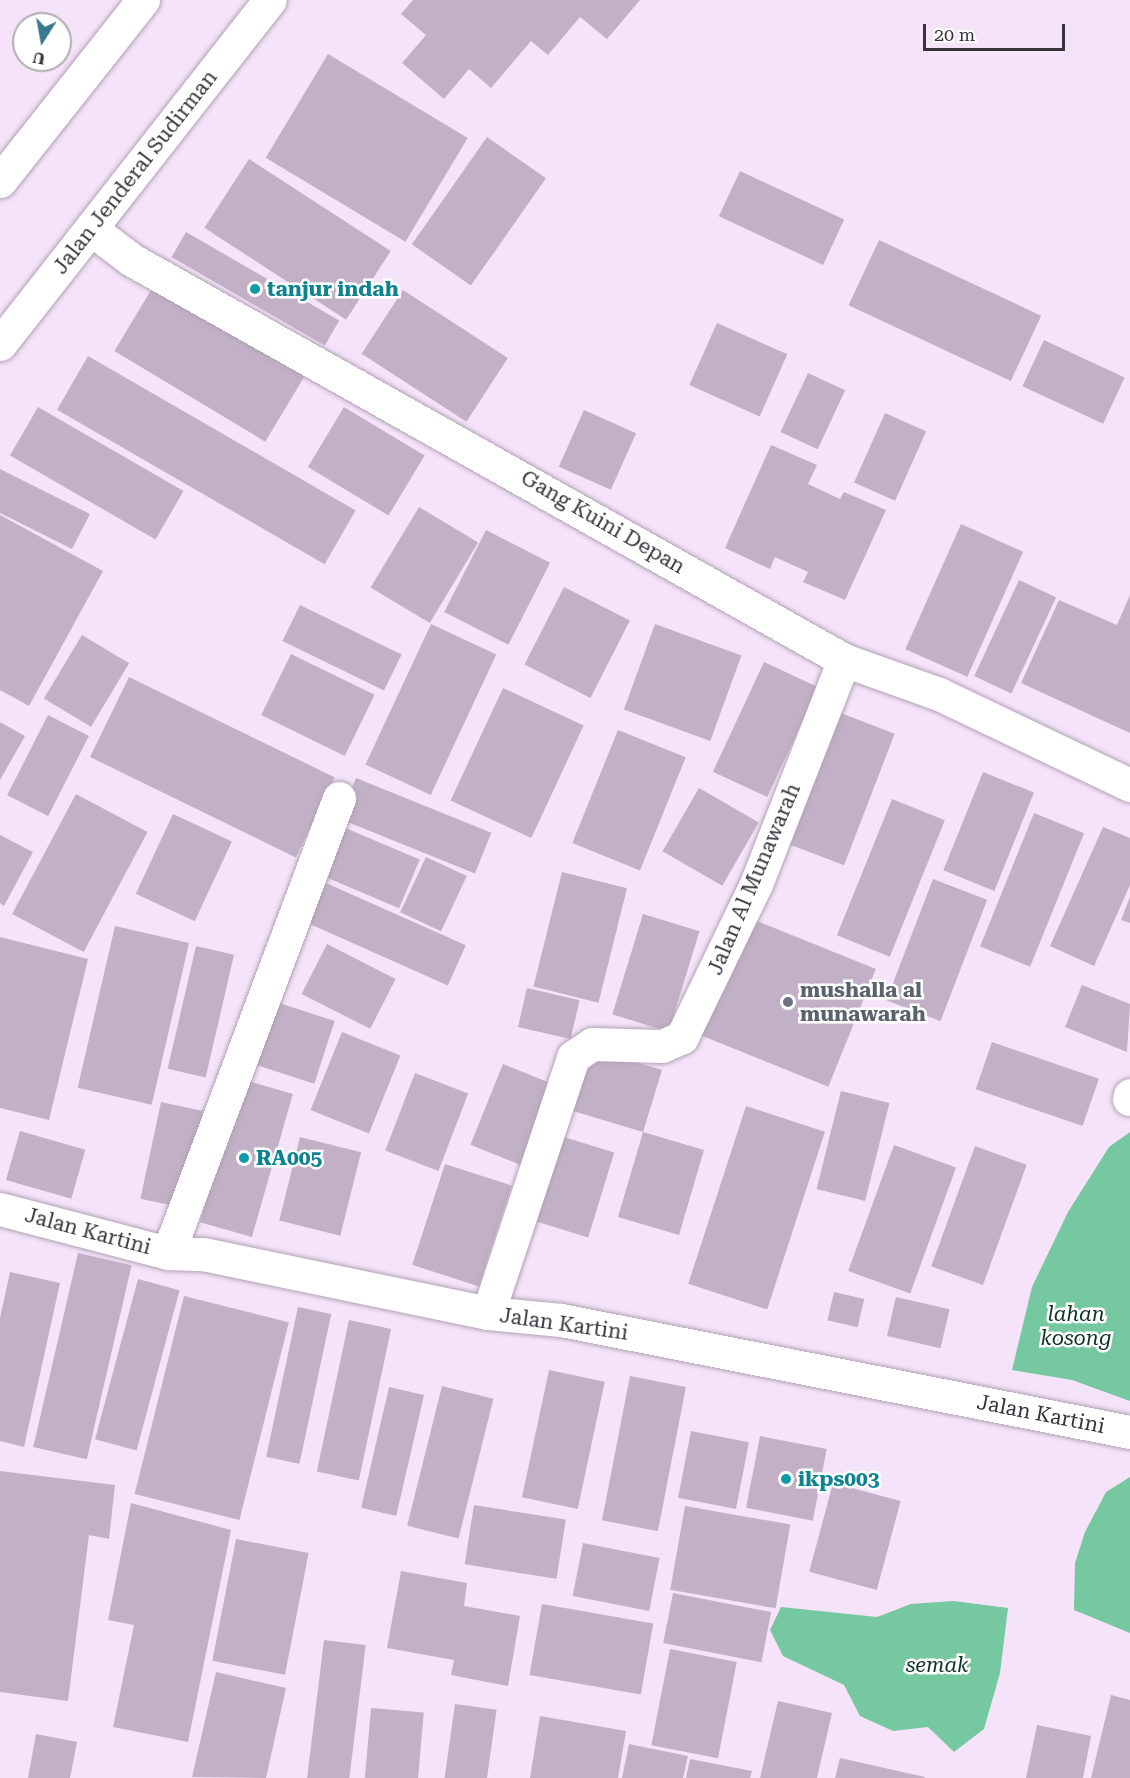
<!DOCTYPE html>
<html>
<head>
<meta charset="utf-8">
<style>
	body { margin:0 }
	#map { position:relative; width:1130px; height:1778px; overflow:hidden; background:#f5e3f9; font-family:"Roboto Serif",serif }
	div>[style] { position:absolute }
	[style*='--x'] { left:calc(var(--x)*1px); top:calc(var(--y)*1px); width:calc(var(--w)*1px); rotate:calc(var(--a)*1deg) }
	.forest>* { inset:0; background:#75c89f }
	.building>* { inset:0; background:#c2b1c6; transform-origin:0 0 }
	.roads { filter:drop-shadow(0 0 2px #b2a1b6) drop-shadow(0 0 2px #b2a1b6) }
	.minor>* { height:33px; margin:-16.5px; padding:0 16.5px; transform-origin:16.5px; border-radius:16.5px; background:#fff }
	.primary>* { height:33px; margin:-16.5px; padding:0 16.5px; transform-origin:16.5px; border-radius:16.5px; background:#fff }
	.dots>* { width:16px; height:16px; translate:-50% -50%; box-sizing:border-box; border:3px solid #fff; border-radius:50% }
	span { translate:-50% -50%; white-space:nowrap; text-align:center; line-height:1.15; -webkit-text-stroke:5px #fff; paint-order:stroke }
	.street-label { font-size:21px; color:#39323b }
	.culture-label { font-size:21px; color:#0d838f; font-weight:700 }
	.left { translate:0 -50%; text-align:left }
	.worship-label { font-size:21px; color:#5b616d; font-weight:700 }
	.park-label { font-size:21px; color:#0e3323; font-style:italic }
	.north { position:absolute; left:12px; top:12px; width:60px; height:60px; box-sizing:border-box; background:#fff; border:2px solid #b0adb1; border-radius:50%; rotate:191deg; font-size:16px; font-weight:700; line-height:24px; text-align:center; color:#39323b }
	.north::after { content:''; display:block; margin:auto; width:21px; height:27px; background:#39788d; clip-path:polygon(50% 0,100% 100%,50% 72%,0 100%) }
	.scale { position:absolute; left:923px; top:24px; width:142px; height:27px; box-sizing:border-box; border:3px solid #39323b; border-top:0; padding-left:8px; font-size:18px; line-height:21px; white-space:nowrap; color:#39323b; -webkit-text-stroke:4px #fff; paint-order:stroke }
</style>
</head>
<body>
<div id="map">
	<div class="forest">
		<i style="clip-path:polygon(1130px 1132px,1130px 1401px,1072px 1380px,1012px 1370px,1032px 1287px,1068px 1212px,1109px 1147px)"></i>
		<i style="clip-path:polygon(1130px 1477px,1130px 1633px,1074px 1610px,1075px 1563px,1085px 1532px,1106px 1492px)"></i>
		<i style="clip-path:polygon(953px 1601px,1008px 1608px,1000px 1673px,984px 1729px,954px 1752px,928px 1727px,893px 1731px,860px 1716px,844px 1685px,783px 1656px,770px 1630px,781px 1607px,877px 1617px,911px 1604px)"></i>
	</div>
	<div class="building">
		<i style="clip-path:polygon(413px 0,640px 0,607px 39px,580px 17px,548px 55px,531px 41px,491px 88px,469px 69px,444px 99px,402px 63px,426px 35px,401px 14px)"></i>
		<i style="left:328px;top:54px;width:163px;height:121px;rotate:31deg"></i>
		<i style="left:487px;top:137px;width:72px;height:131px;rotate:35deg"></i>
		<i style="left:249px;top:159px;width:169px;height:82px;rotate:33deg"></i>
		<i style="left:740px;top:171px;width:115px;height:50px;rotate:25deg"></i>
		<i style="left:186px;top:232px;width:177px;height:29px;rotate:30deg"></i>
		<i style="left:879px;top:240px;width:179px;height:72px;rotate:25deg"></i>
		<i style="left:154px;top:285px;width:176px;height:77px;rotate:31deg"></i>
		<i style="left:403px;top:290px;width:125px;height:76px;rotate:33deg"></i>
		<i style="left:717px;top:323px;width:77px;height:68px;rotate:24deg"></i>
		<i style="left:1044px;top:340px;width:89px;height:51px;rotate:25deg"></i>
		<i style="left:88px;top:356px;width:309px;height:62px;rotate:30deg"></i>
		<i style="left:808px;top:373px;width:41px;height:65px;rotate:25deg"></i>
		<i style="left:38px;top:407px;width:168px;height:56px;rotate:30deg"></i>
		<i style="left:344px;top:407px;width:94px;height:70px;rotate:31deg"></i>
		<i style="left:584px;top:410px;width:57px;height:62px;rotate:24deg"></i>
		<i style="left:885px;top:413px;width:45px;height:76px;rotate:24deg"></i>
		<i style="clip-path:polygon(771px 445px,817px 465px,808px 484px,840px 499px,844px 492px,886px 510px,845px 600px,803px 582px,808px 572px,775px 557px,770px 569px,725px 548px)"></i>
		<i style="clip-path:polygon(0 469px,90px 514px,72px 549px,0 513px)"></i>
		<i style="left:419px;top:507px;width:69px;height:94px;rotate:31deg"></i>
		<i style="clip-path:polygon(0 515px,103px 571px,29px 706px,0 690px)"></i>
		<i style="left:961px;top:524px;width:68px;height:137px;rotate:24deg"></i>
		<i style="left:486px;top:530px;width:72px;height:92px;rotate:27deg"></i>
		<i style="left:1019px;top:580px;width:41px;height:106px;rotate:25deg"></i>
		<i style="left:564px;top:587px;width:74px;height:87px;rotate:27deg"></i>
		<i style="clip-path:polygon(1130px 595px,1130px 733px,1021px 683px,1059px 600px,1117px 625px)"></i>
		<i style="left:300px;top:605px;width:113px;height:40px;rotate:26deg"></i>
		<i style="left:431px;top:624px;width:72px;height:155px;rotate:25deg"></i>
		<i style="left:655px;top:624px;width:92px;height:91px;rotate:20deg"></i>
		<i style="left:82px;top:635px;width:55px;height:74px;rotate:31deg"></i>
		<i style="left:291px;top:654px;width:93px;height:68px;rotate:26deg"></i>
		<i style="left:764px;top:662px;width:60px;height:121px;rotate:25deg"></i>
		<i style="left:129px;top:677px;width:229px;height:89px;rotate:26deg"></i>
		<i style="left:503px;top:688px;width:89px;height:124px;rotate:25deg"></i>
		<i style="left:833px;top:710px;width:66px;height:141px;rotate:21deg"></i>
		<i style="left:48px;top:715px;width:46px;height:90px;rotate:27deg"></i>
		<i style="clip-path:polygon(0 722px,25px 736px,0 780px)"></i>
		<i style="left:618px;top:730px;width:73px;height:122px;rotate:22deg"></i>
		<i style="left:983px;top:772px;width:55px;height:106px;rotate:22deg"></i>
		<i style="left:356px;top:778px;width:146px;height:44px;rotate:22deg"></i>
		<i style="left:699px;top:788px;width:69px;height:73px;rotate:30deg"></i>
		<i style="left:76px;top:794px;width:81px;height:136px;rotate:28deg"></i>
		<i style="left:892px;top:799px;width:57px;height:147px;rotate:22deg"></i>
		<i style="left:1034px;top:813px;width:54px;height:144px;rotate:22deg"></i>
		<i style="left:173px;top:814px;width:65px;height:88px;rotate:25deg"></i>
		<i style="left:336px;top:824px;width:91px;height:53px;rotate:23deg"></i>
		<i style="clip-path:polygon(1103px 827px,1130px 838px,1130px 885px,1094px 966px,1050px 946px)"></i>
		<i style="clip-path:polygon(0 835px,33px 852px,4px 906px,0 903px)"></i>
		<i style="left:426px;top:857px;width:45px;height:61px;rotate:25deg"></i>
		<i style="left:562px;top:872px;width:67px;height:118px;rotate:14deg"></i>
		<i style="left:933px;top:879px;width:58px;height:130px;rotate:21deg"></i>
		<i style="left:326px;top:883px;width:153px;height:44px;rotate:24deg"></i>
		<i style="clip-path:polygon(1130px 897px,1130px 923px,1121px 920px)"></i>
		<i style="left:643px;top:914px;width:59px;height:105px;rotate:17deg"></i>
		<i style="left:747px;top:917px;width:139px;height:127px;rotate:22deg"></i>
		<i style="left:115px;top:926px;width:76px;height:166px;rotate:13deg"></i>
		<i style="clip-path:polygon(0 937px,88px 959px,49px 1120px,0 1108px)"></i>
		<i style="left:327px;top:944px;width:77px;height:56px;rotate:27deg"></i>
		<i style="left:196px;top:946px;width:39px;height:126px;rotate:13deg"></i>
		<i style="clip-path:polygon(1082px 985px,1130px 1004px,1127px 1052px,1065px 1027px)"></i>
		<i style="left:527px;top:988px;width:54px;height:40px;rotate:13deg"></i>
		<i style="left:270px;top:1000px;width:68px;height:66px;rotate:18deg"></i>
		<i style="left:342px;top:1032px;width:63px;height:84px;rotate:22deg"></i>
		<i style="left:992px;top:1042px;width:113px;height:50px;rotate:19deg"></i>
		<i style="clip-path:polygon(592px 1049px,662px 1070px,643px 1132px,704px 1150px,679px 1235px,618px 1217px,643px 1132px,573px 1111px)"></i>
		<i style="left:503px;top:1064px;width:55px;height:87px;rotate:22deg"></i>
		<i style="left:415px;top:1073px;width:57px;height:83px;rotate:21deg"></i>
		<i style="left:241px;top:1079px;width:54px;height:149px;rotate:16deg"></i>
		<i style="left:841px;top:1091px;width:50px;height:101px;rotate:14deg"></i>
		<i style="left:161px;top:1102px;width:43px;height:99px;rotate:12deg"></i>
		<i style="left:746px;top:1106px;width:83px;height:187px;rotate:18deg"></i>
		<i style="left:20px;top:1131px;width:68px;height:51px;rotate:16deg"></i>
		<i style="left:554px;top:1134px;width:63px;height:89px;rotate:17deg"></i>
		<i style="left:300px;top:1137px;width:63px;height:86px;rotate:14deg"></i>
		<i style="left:894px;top:1145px;width:66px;height:134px;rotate:20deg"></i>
		<i style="left:975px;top:1146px;width:55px;height:128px;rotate:20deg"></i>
		<i style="left:445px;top:1164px;width:70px;height:106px;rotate:18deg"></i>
		<i style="left:78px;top:1253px;width:55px;height:199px;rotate:13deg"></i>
		<i style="clip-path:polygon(10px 1272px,60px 1283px,24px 1447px,0 1441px,0 1318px)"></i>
		<i style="left:138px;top:1279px;width:43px;height:166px;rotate:15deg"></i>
		<i style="left:834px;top:1292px;width:31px;height:29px;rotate:13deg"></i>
		<i style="left:184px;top:1296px;width:108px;height:204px;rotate:14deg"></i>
		<i style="left:896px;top:1297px;width:55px;height:40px;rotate:13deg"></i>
		<i style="left:298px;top:1307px;width:34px;height:153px;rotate:12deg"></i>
		<i style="left:349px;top:1320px;width:43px;height:155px;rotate:12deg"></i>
		<i style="left:549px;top:1370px;width:57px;height:130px;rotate:12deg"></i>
		<i style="left:630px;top:1376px;width:57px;height:147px;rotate:11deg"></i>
		<i style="left:442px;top:1386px;width:53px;height:144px;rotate:14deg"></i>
		<i style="left:389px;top:1387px;width:36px;height:124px;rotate:13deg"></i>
		<i style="left:691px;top:1431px;width:59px;height:68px;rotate:11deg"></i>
		<i style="left:760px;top:1436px;width:68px;height:73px;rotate:11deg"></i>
		<i style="clip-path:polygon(0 1471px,115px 1485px,109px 1539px,89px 1535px,68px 1701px,0 1692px)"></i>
		<i style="left:833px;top:1483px;width:70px;height:92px;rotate:15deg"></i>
		<i style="clip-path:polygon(131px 1503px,231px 1530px,188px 1742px,113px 1727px,134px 1625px,108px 1620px)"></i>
		<i style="left:474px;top:1505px;width:93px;height:60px;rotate:9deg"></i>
		<i style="left:685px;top:1506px;width:107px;height:85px;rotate:10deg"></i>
		<i style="left:236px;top:1539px;width:74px;height:124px;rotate:11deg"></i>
		<i style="left:583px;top:1543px;width:78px;height:54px;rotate:11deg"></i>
		<i style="clip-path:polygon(401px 1571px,467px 1583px,464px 1606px,520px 1616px,508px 1686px,451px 1675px,454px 1660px,387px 1648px)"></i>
		<i style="left:673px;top:1593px;width:100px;height:51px;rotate:11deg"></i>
		<i style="left:542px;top:1604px;width:113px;height:72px;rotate:10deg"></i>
		<i style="left:324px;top:1640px;width:42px;height:139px;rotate:7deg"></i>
		<i style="left:670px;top:1649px;width:68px;height:98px;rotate:11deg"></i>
		<i style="clip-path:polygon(216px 1672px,286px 1688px,266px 1778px,192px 1777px)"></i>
		<i style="clip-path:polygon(1111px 1695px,1130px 1700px,1130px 1778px,1091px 1778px)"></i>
		<i style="clip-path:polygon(778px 1701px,832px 1713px,817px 1778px,760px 1778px)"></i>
		<i style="left:455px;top:1704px;width:42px;height:75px;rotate:8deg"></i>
		<i style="left:371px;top:1708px;width:53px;height:70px;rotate:5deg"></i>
		<i style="clip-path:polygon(540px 1716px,626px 1731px,618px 1778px,530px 1778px)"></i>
		<i style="clip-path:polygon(1037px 1725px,1091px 1736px,1083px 1778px,1026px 1778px)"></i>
		<i style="clip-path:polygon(36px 1734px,77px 1742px,70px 1778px,28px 1778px)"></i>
		<i style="clip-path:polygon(629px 1744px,688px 1756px,683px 1778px,622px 1778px)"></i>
		<i style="clip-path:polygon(840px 1758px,925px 1777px,925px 1778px,835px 1778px)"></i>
		<i style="clip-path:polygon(690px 1759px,752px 1771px,750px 1778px,686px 1778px)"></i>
	</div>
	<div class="roads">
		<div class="minor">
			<i style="--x:91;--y:229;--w:51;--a:37.1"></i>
			<i style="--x:132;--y:260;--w:817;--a:29.33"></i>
			<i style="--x:844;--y:660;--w:101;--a:19.7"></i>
			<i style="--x:939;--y:694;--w:212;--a:25.5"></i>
			<i style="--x:1129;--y:1099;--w:4;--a:-76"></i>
			<i style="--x:0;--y:1209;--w:174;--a:14.7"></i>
			<i style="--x:168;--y:1253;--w:35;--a:2"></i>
			<i style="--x:203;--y:1254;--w:291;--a:11.7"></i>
			<i style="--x:488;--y:1313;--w:73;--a:5.5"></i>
			<i style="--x:561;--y:1320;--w:580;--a:11.14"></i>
			<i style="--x:168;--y:1253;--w:486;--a:-69.4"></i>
			<i style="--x:488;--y:1313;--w:270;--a:-71.6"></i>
			<i style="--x:573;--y:1057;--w:23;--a:-34"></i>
			<i style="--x:592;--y:1044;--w:70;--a:1.6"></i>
			<i style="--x:662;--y:1046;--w:22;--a:-24"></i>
			<i style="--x:682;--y:1037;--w:170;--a:-64.2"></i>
			<i style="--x:756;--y:884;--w:241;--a:-68.6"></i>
		</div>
		<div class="primary">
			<i style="--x:0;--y:181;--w:231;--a:-51.7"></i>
			<i style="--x:0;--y:344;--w:437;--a:-51.9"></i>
		</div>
	</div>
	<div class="dots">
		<i style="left:255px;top:289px;background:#0f9aa8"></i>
		<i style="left:788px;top:1002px;background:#6b7280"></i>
		<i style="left:244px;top:1158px;background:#0f9aa8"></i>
		<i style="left:786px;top:1479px;background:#0f9aa8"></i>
	</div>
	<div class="street-label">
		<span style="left:135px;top:172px;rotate:-52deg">Jalan Jenderal Sudirman</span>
		<span style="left:603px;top:522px;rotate:30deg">Gang Kuini Depan</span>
		<span style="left:754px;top:879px;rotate:-67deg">Jalan Al Munawarah</span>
		<span style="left:88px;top:1231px;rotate:15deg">Jalan Kartini</span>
		<span style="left:564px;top:1324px;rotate:8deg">Jalan Kartini</span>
		<span style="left:1041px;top:1414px;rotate:11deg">Jalan Kartini</span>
	</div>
	<div class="culture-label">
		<span class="left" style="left:267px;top:289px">tanjur indah</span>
		<span class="left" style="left:256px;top:1158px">RA005</span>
		<span class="left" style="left:798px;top:1479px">ikps003</span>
	</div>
	<div class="worship-label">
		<span class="left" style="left:800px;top:1002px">mushalla al<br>munawarah</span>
	</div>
	<div class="park-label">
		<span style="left:1076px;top:1326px">lahan<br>kosong</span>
		<span style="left:937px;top:1665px">semak</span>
	</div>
	<div class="north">U</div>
	<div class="scale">20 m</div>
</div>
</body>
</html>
